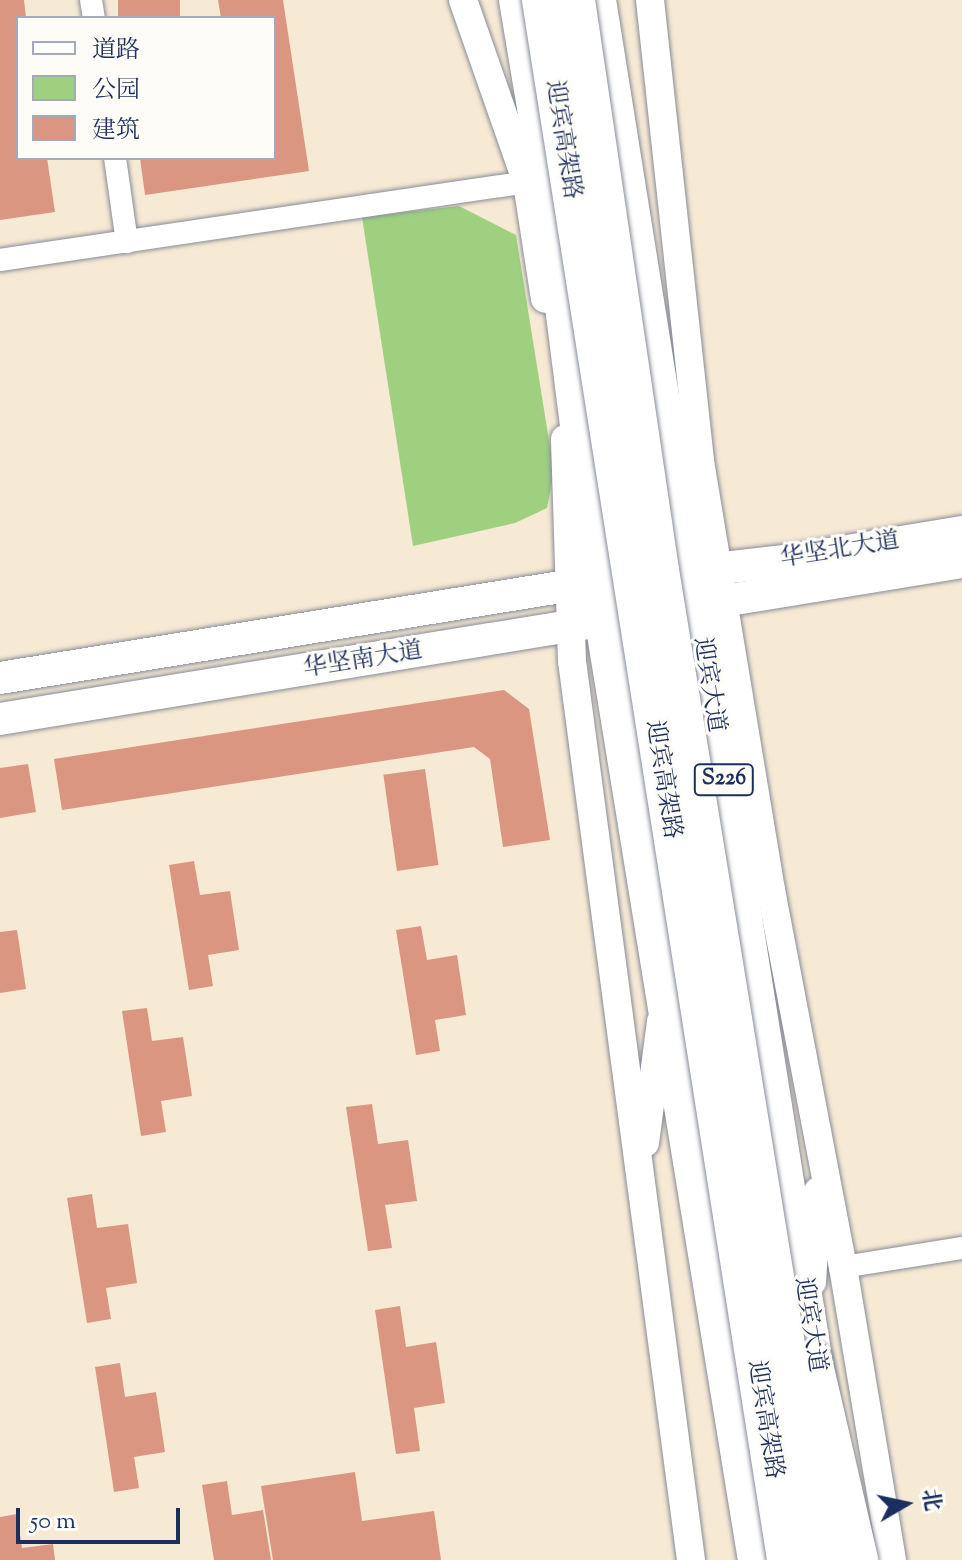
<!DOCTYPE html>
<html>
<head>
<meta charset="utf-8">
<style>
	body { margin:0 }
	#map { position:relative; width:962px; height:1560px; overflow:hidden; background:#f6ead4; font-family:"Sorts Mill Goudy","Noto Serif SC",serif }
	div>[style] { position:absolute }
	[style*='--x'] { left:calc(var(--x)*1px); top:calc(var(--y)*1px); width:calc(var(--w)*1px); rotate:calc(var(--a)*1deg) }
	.green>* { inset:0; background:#9ed080 }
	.building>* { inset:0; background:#da9680; transform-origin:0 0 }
	.roads { filter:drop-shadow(0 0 2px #888c99) drop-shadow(0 0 2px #888c99) }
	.minor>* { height:22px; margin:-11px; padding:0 11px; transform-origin:11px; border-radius:11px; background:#fff }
	.tertiary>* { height:28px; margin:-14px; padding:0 14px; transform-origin:14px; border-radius:14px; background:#fff }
	.secondary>* { height:32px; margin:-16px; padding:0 16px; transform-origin:16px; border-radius:16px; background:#fff }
	.primary>* { height:36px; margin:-18px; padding:0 18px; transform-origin:18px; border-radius:18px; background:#fff }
	.bridges { filter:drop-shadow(0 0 2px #888c99) drop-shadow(0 0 2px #888c99) }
	.trunk-bridge>* { height:38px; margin:-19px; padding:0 19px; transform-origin:19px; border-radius:19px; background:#fff }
	span { translate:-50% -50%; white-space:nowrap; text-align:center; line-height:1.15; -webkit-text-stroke:6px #fdfcf7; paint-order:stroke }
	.shield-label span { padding:2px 6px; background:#fdfcf7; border:2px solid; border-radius:6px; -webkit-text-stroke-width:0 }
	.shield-label { font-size:22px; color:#1b2f5e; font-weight:700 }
	.street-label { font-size:24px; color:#1b2f5e }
	.legend { position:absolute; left:16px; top:16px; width:260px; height:144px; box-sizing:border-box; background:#fdfcf7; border:2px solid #a3aaba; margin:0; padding:10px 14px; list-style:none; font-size:24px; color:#1b2f5e }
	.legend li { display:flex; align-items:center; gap:16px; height:40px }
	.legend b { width:40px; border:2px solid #a3aaba }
	.north { position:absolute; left:866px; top:1464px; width:80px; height:80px; -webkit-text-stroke:6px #fdfcf7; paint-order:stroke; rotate:81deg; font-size:22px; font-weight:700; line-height:32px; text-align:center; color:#1b2f5e }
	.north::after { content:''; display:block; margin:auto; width:28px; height:36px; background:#1b2f5e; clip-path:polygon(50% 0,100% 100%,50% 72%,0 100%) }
	.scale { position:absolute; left:16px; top:1508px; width:164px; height:36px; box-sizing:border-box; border:4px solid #1b2f5e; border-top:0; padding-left:10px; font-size:24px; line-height:28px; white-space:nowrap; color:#1b2f5e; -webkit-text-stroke:6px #fdfcf7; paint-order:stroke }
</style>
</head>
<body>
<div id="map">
	<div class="green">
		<i style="clip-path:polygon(459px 206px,516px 235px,554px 472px,547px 508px,515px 523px,413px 546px,362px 217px)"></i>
	</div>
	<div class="building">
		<i style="clip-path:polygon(0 0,24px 0,26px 18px,18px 18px,18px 158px,47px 158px,55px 212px,0 220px)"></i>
		<i style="left:118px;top:0;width:62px;height:18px"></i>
		<i style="clip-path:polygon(218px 0,283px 0,309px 171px,145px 195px,140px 158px,274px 158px,274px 18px,221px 18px)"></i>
		<i style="clip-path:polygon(504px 690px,529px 709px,550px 840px,503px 847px,490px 759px,474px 747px,62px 810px,54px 759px)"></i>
		<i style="clip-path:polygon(28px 764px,36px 812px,0 818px,0 768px)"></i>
		<i style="left:425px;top:769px;width:97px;height:42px;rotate:82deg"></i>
		<i style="clip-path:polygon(194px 861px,200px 895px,230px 891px,239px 950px,208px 955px,213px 986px,189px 990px,169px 865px)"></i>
		<i style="clip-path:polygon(421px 926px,427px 960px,457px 955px,466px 1015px,435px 1020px,440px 1051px,416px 1055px,396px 930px)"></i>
		<i style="clip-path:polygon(17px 930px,26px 989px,0 993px,0 932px)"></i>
		<i style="clip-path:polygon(147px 1008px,152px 1041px,183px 1037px,192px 1096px,161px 1101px,166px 1132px,141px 1136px,122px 1011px)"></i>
		<i style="clip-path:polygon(372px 1104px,378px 1144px,408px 1140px,417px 1201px,385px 1205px,392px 1248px,368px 1251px,346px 1107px)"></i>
		<i style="clip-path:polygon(92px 1194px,97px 1228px,128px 1224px,137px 1283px,106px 1288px,111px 1319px,87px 1323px,67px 1198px)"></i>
		<i style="clip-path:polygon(400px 1306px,406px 1347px,436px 1342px,445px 1403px,414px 1408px,420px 1451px,396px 1454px,375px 1310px)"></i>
		<i style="clip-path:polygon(120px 1363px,125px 1397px,156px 1392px,165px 1452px,134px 1457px,139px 1488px,114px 1492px,95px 1367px)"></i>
		<i style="clip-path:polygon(355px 1472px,362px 1521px,434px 1511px,441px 1560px,273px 1560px,261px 1486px)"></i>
		<i style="clip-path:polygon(227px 1481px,232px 1515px,263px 1510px,271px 1560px,214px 1560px,202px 1485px)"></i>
		<i style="clip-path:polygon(17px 1514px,22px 1548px,53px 1544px,55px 1560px,0 1560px,0 1517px)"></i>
	</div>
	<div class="roads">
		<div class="minor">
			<i style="--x:91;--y:0;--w:18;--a:81"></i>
			<i style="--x:115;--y:158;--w:85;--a:81.9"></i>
			<i style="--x:0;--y:260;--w:547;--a:-8.41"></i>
			<i style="--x:843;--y:1267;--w:121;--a:-9.1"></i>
		</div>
		<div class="tertiary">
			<i style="--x:463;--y:0;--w:194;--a:70.7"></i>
			<i style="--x:527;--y:183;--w:117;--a:81.2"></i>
			<i style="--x:650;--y:0;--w:464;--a:83.8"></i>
			<i style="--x:700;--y:461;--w:435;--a:80.6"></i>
			<i style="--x:771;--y:890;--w:384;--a:79.2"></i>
			<i style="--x:843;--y:1267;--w:297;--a:80.5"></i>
			<i style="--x:565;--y:439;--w:222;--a:88.2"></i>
			<i style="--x:572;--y:661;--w:907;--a:82.46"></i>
			<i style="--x:645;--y:1143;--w:123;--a:-82.5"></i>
			<i style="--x:812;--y:1282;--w:91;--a:-86.2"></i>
		</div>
		<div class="secondary">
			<i style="--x:0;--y:678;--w:574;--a:-9.22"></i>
			<i style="--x:567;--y:586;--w:234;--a:-6.6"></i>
			<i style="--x:799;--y:559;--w:165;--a:-9.4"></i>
			<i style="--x:0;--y:719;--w:975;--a:-9.27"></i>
		</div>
		<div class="primary">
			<i style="--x:517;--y:0;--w:182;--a:80.5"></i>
			<i style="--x:547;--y:180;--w:446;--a:82.8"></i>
			<i style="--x:603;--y:622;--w:950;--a:80.74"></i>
			<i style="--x:598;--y:0;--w:1406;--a:80.96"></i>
		</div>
	</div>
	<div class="bridges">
		<div class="trunk-bridge">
			<i style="--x:541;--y:0;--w:1579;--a:81.07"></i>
			<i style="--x:576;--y:0;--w:576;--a:81.62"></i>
			<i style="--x:660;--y:570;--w:1003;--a:80.76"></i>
			<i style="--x:813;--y:1360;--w:205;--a:77"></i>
		</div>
	</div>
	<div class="shield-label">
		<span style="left:724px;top:780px">S226</span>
	</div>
	<div class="street-label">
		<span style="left:562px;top:140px;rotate:81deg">迎宾高架路</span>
		<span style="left:840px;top:551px;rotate:-9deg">华坚北大道</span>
		<span style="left:363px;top:661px;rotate:-9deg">华坚南大道</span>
		<span style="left:708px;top:685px;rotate:81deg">迎宾大道</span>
		<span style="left:662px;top:780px;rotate:81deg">迎宾高架路</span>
		<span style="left:809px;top:1325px;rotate:81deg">迎宾大道</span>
		<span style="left:764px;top:1420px;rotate:81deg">迎宾高架路</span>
	</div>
	<ul class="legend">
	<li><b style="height:10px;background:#fff"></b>道路</li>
	<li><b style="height:22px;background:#9ed080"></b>公园</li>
	<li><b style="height:22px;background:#da9680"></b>建筑</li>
	</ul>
	<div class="north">北</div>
	<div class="scale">50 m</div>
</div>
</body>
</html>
